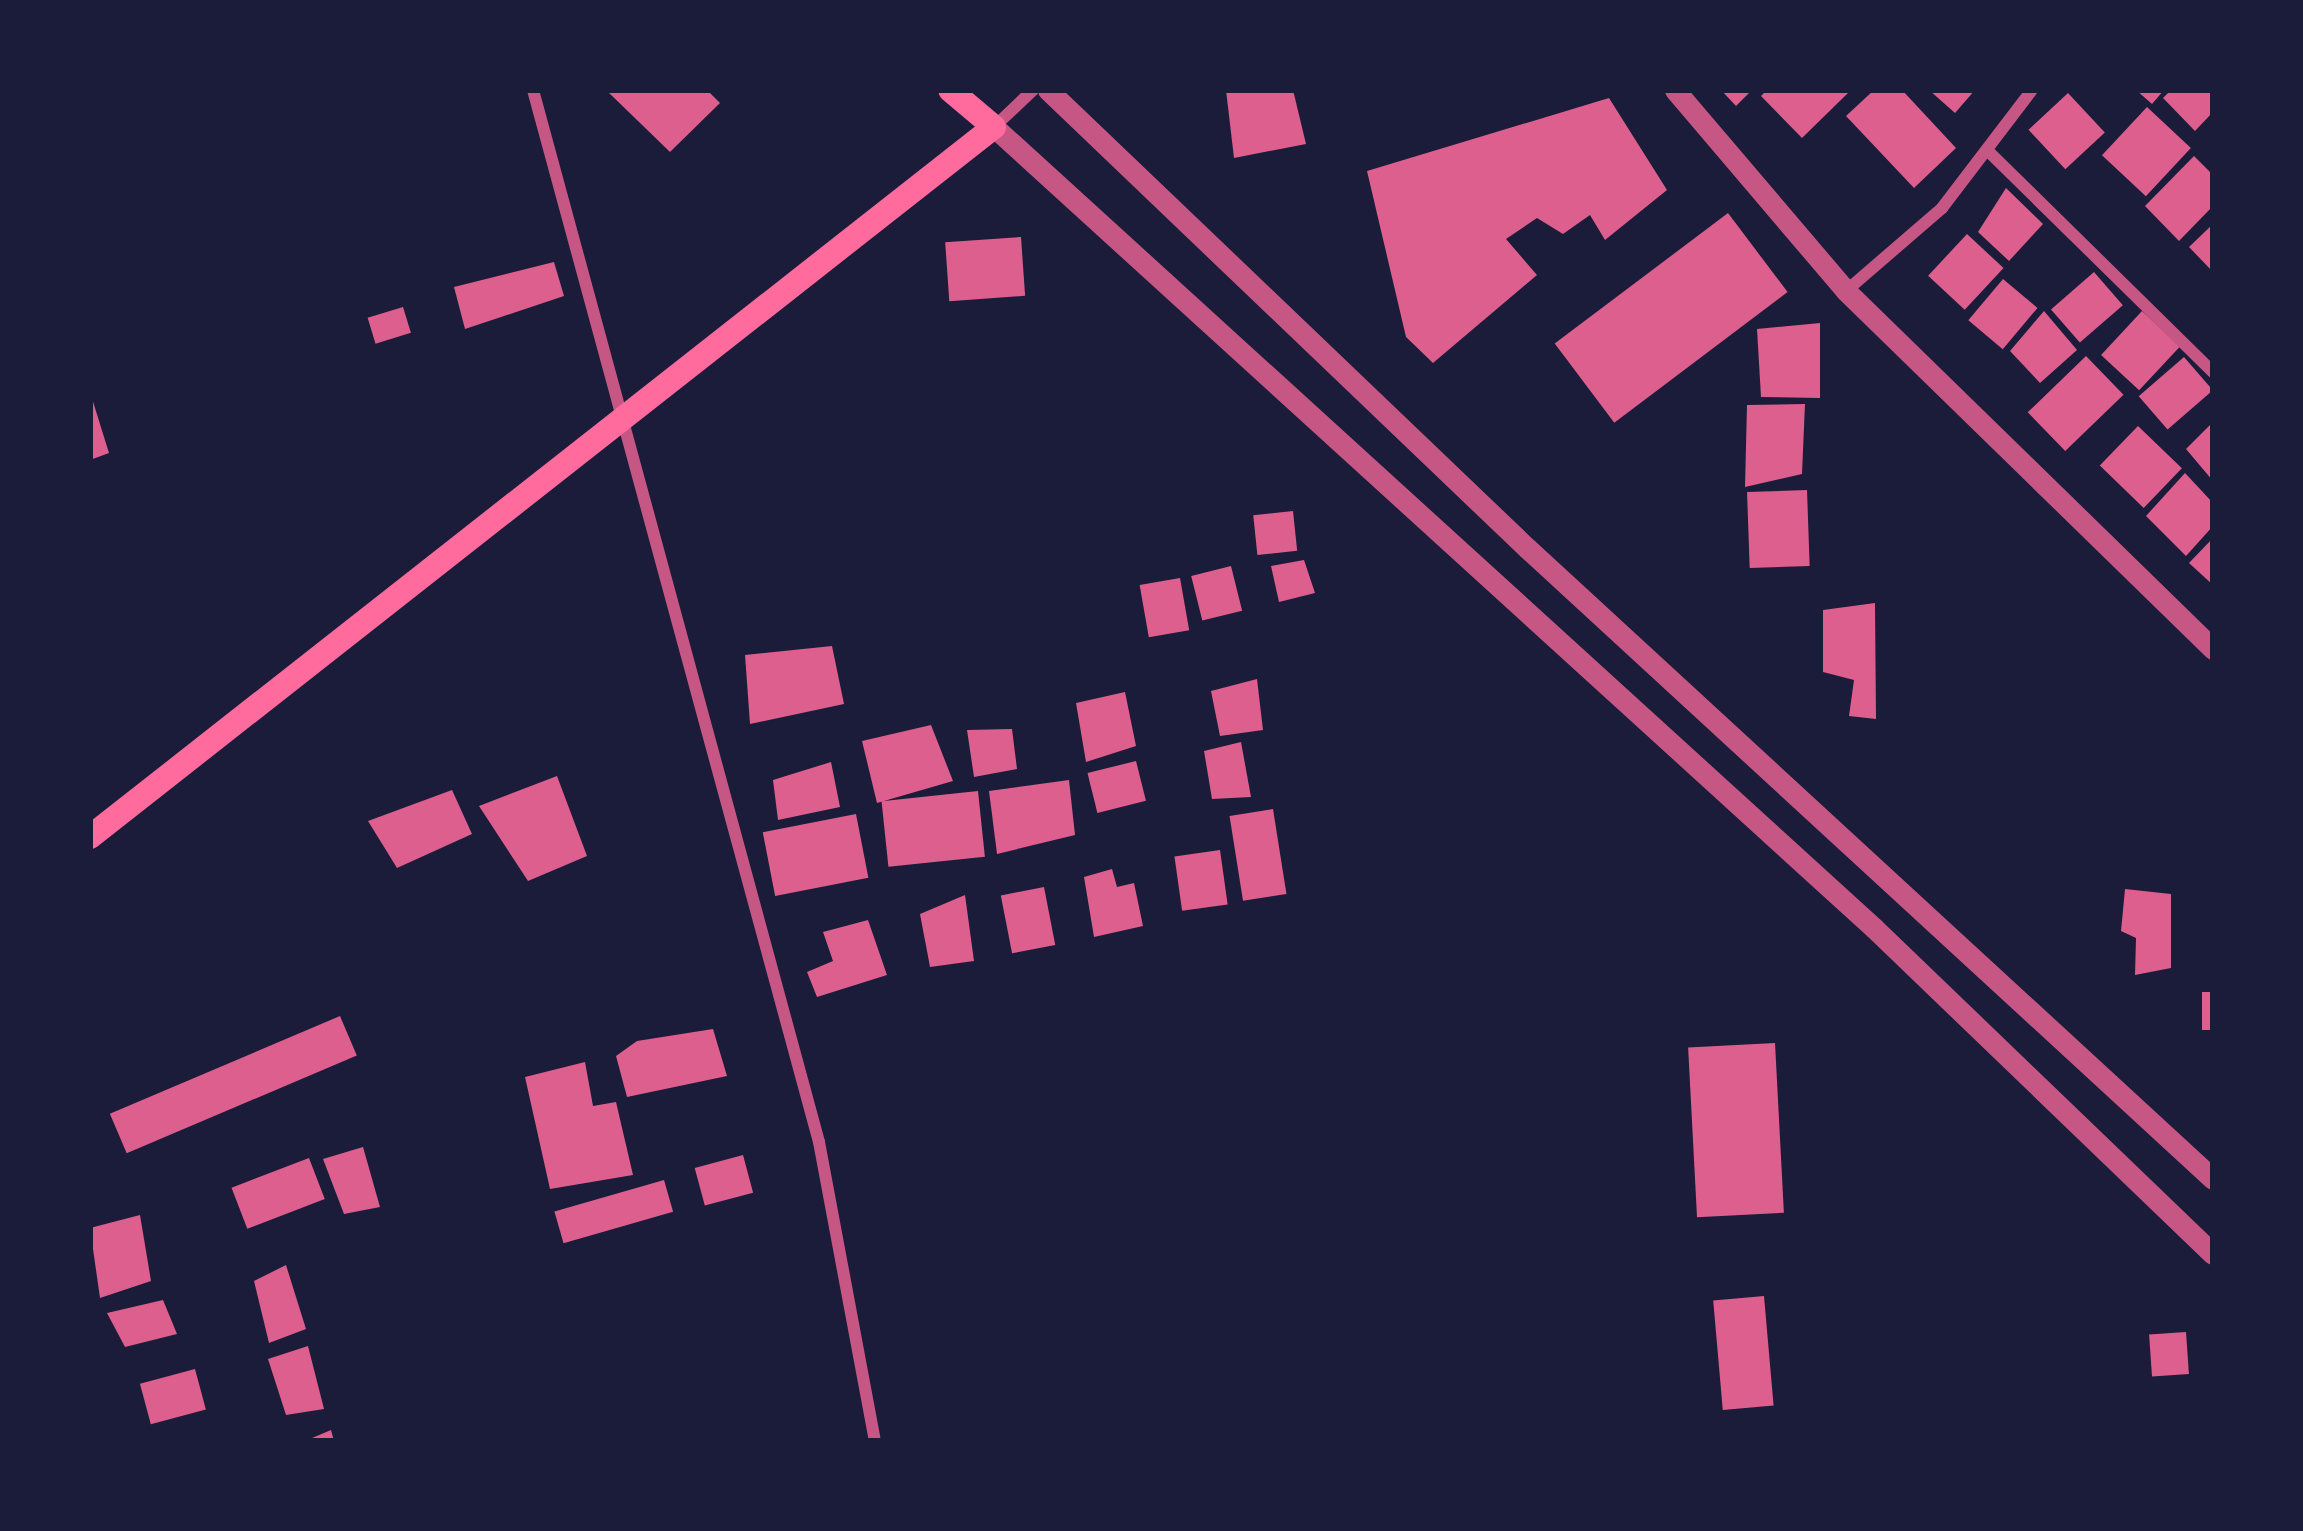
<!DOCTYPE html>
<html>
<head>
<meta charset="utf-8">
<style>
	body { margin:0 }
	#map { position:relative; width:2303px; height:1531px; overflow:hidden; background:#1b1b3a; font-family:"Asap Condensed",sans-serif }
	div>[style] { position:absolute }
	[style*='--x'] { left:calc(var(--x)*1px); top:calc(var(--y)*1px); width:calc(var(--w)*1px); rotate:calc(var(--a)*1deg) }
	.building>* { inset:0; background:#dd5f8e; transform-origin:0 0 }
	.minor>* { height:12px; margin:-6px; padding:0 6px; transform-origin:6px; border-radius:6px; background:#c65784 }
	.tertiary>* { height:21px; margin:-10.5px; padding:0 10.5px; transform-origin:10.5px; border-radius:10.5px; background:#c65784 }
	.secondary>* { height:24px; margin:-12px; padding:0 12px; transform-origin:12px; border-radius:12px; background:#ff6b9d }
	span { translate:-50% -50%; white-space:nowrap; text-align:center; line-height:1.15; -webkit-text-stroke:10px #1b1b3a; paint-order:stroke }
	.frame { position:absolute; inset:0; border:93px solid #1b1b3a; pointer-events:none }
</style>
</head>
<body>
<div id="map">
	<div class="building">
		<i style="clip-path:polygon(606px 90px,707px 90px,720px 103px,670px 152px)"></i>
		<i style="clip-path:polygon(1226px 90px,1293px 90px,1306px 144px,1234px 158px)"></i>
		<i style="clip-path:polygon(1721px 90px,1752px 90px,1736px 106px)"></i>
		<i style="clip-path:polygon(1767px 90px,1845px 90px,1848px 93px,1802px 138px,1761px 96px)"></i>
		<i style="clip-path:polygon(1874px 90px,1902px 90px,1956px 148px,1914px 188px,1846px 116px)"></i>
		<i style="clip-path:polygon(1929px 90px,1975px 90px,1955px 113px)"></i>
		<i style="clip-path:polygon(2136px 90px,2164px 90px,2152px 104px)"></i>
		<i style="clip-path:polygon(2171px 90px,2213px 90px,2213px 112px,2195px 131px,2163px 98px)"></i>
		<i style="left:2068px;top:93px;width:54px;height:54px;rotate:47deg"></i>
		<i style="clip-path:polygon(1609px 98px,1667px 190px,1605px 240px,1590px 215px,1563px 234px,1537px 218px,1506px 239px,1537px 275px,1433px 363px,1406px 337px,1367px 171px)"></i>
		<i style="left:2147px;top:107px;width:60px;height:66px;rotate:43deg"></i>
		<i style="clip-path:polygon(2194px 156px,2213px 175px,2213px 206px,2179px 241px,2145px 206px)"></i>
		<i style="clip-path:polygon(2006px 188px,2043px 224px,2009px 261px,1978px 232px)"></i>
		<i style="left:1728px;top:213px;width:99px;height:217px;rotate:53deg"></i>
		<i style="clip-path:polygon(2213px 224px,2213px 272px,2189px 247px)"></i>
		<i style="left:1967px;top:234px;width:50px;height:57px;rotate:43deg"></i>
		<i style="left:1021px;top:237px;width:59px;height:76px;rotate:86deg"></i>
		<i style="clip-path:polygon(554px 262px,564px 296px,465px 329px,454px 287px)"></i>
		<i style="left:2094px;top:272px;width:44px;height:57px;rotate:49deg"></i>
		<i style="left:2003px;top:279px;width:45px;height:54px;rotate:40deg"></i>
		<i style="left:403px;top:307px;width:27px;height:37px;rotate:73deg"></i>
		<i style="clip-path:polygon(2044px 311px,2077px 350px,2040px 383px,2010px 351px)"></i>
		<i style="left:2142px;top:311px;width:52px;height:60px;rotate:43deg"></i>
		<i style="clip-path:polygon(1820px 323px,1820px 398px,1761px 397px,1757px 329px)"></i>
		<i style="left:2086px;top:356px;width:54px;height:81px;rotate:46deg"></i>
		<i style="left:2184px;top:357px;width:44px;height:60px;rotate:49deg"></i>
		<i style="clip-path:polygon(90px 392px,109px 453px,90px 460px)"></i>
		<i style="clip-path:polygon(1805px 404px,1802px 474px,1745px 487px,1747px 405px)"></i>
		<i style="clip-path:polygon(2213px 422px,2213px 481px,2186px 449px)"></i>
		<i style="left:2138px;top:426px;width:61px;height:55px;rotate:44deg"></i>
		<i style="clip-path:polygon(2185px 473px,2213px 503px,2213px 526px,2186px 556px,2146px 516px)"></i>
		<i style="left:1807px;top:490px;width:76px;height:60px;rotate:88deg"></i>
		<i style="left:1293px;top:511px;width:40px;height:40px;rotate:84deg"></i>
		<i style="clip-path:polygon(2213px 538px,2213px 585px,2189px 563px)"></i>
		<i style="clip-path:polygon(1304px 560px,1315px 593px,1279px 602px,1271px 566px)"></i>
		<i style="left:1231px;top:566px;width:46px;height:41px;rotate:76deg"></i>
		<i style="left:1180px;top:578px;width:53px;height:41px;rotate:80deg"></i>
		<i style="clip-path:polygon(1875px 603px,1876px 719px,1849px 716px,1854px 680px,1823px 672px,1823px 610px)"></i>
		<i style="clip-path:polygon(832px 646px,844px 704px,750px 724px,745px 655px)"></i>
		<i style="clip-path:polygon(1257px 679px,1263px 730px,1220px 736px,1211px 691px)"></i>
		<i style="clip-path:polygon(1125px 692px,1136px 746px,1086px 762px,1076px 703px)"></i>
		<i style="clip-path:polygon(931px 725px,953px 781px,877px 803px,862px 741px)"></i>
		<i style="clip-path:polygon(1012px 729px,1017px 769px,974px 777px,967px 730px)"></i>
		<i style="clip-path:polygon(1241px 742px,1251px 797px,1212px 799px,1204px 751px)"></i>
		<i style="left:1136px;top:761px;width:41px;height:50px;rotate:76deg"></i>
		<i style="clip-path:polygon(831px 762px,840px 807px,778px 820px,773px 780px)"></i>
		<i style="clip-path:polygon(557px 776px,587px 856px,528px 881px,479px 806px)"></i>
		<i style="clip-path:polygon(1069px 780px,1075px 835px,997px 854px,989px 791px)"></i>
		<i style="clip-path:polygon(452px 790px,472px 834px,397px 868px,368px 821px)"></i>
		<i style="left:978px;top:791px;width:66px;height:97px;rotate:84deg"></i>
		<i style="left:1273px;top:809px;width:86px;height:44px;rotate:81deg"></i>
		<i style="left:856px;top:814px;width:65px;height:95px;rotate:79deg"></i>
		<i style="left:1220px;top:850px;width:55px;height:46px;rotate:82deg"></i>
		<i style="clip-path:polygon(1112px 869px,1117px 887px,1134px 883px,1143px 926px,1094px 937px,1084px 877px)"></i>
		<i style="left:1044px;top:887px;width:59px;height:44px;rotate:79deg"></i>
		<i style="clip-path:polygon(2125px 889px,2171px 894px,2171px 968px,2135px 975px,2136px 938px,2121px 931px)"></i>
		<i style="clip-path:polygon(965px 895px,974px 961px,930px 967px,920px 914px)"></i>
		<i style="clip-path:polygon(868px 920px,887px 975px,817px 997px,807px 972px,833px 961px,823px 932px)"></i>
		<i style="left:2202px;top:992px;width:11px;height:38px"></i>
		<i style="left:340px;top:1016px;width:43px;height:250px;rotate:67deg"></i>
		<i style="clip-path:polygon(713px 1029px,727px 1076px,627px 1097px,616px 1056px,637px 1041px)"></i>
		<i style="left:1775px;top:1043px;width:170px;height:87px;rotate:87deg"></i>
		<i style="clip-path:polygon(585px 1062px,593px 1106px,616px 1102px,633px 1175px,550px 1189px,525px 1077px)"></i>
		<i style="clip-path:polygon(363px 1147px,380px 1207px,344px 1214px,323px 1159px)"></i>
		<i style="left:743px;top:1155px;width:39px;height:50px;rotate:75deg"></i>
		<i style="left:309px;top:1158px;width:44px;height:83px;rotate:69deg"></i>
		<i style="left:664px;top:1180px;width:33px;height:114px;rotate:74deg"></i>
		<i style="clip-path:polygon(140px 1215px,151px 1281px,100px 1298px,90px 1228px)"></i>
		<i style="clip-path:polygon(286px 1265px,306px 1329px,269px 1343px,254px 1281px)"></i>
		<i style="left:1764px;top:1296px;width:110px;height:51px;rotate:85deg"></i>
		<i style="clip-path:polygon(163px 1300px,177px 1334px,125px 1347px,107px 1313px)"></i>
		<i style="left:2186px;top:1332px;width:42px;height:37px;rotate:86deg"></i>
		<i style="clip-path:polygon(308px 1346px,324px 1409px,286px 1415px,268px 1359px)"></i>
		<i style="left:195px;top:1369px;width:42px;height:57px;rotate:75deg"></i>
		<i style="clip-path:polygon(331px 1430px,334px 1441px,305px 1441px)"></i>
	</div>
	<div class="minor">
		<i style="--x:533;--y:90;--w:1090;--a:74.79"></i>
		<i style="--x:819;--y:1142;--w:304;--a:79.4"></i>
		<i style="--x:994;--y:127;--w:54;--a:-43.5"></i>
		<i style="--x:1987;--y:150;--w:317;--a:44.5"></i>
		<i style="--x:1846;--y:291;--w:127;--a:-40.8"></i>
		<i style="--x:1942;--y:208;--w:148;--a:-52.7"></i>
	</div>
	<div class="tertiary">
		<i style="--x:1048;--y:90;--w:663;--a:43.72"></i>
		<i style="--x:1527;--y:548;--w:932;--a:42.61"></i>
		<i style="--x:1675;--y:90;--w:264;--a:49.6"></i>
		<i style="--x:1846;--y:291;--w:513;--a:44.29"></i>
		<i style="--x:994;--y:127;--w:1190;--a:42.31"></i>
		<i style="--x:1874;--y:928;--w:470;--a:43.9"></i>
	</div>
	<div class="secondary">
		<i style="--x:90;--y:837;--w:1149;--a:-38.15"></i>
		<i style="--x:994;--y:127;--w:57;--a:-139.9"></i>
	</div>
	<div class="frame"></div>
</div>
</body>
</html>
